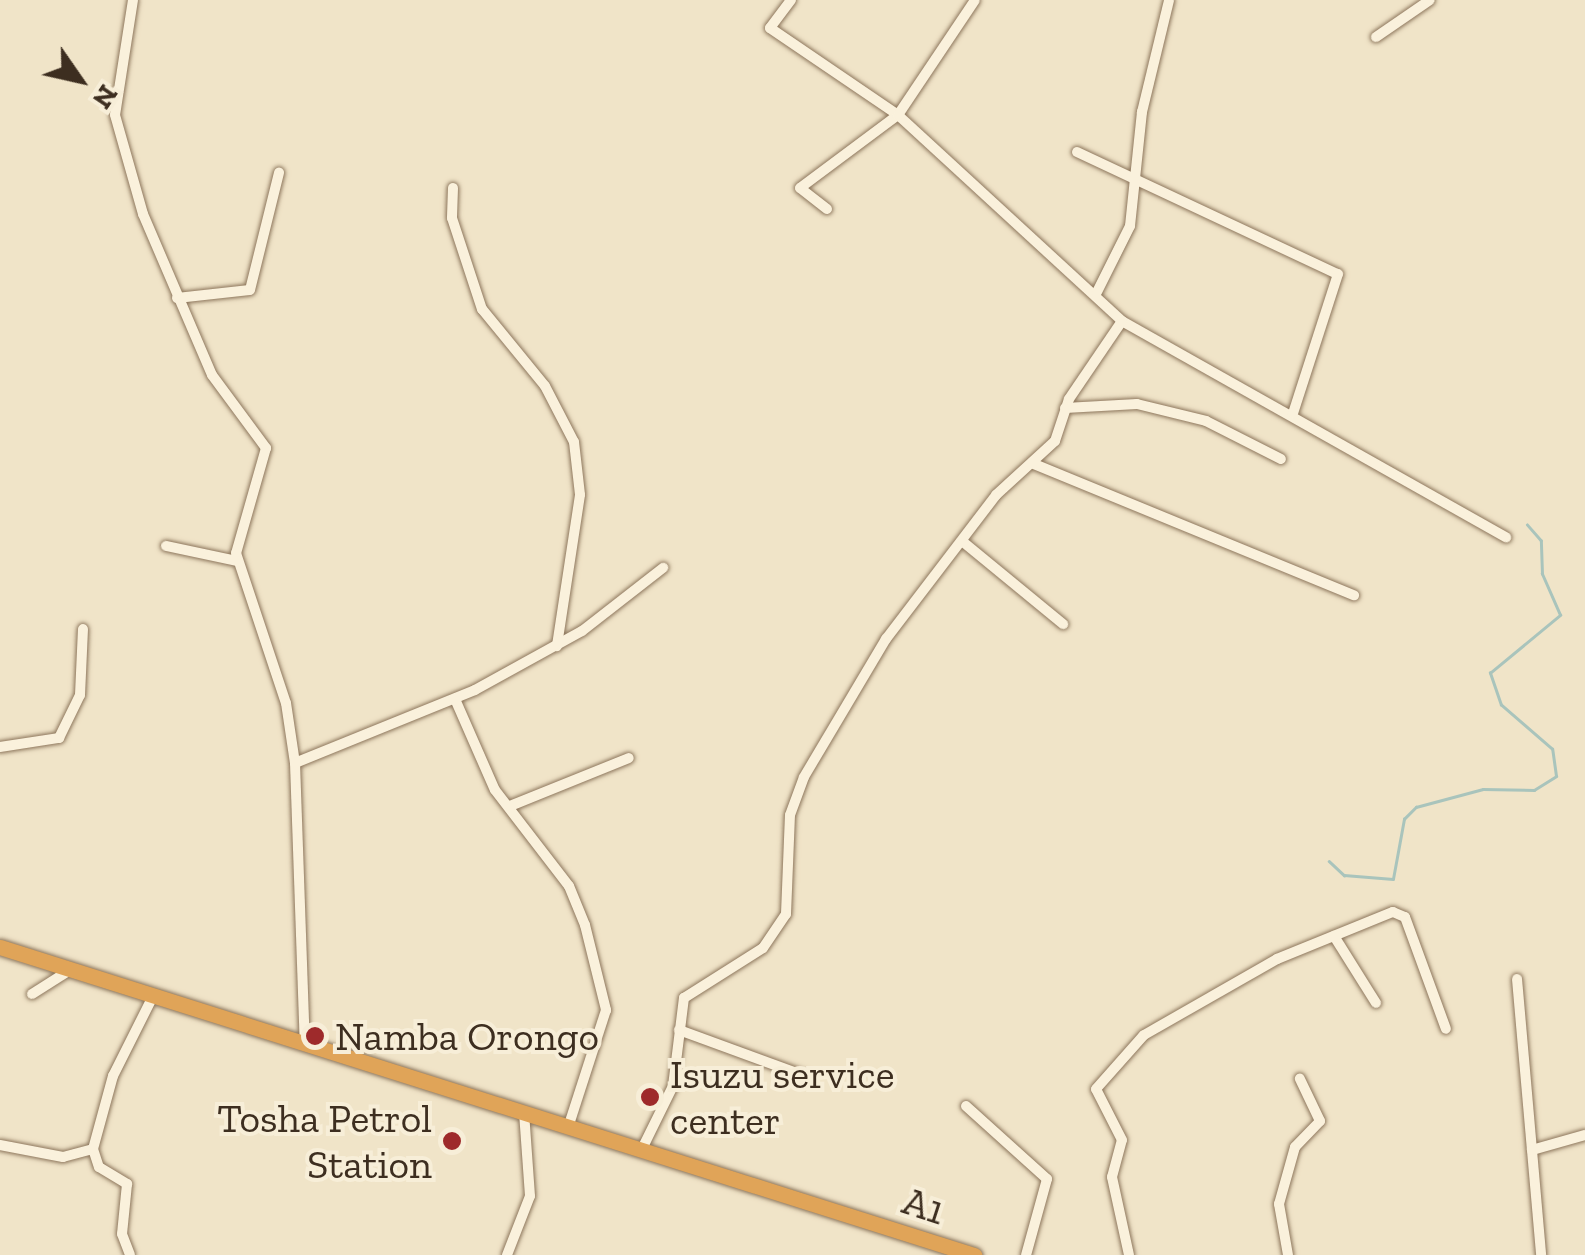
<!DOCTYPE html>
<html>
<head>
<meta charset="utf-8">
<style>
	body { margin:0 }
	#map { position:relative; width:1585px; height:1255px; overflow:hidden; background:#f0e4c8; font-family:"Zilla Slab",serif }
	div>[style] { position:absolute }
	[style*='--x'] { left:calc(var(--x)*1px); top:calc(var(--y)*1px); width:calc(var(--w)*1px); rotate:calc(var(--a)*1deg) }
	.stream>* { height:2.5px; margin:-1.25px; padding:0 1.25px; transform-origin:1.25px; border-radius:1.25px; background:#a9c4bc }
	.roads { filter:drop-shadow(0 0 2px #8d765c) drop-shadow(0 0 2px #8d765c) }
	.minor>* { height:10px; margin:-5px; padding:0 5px; transform-origin:5px; border-radius:5px; background:#faf1dc }
	.highway>* { height:15px; margin:-7.5px; padding:0 7.5px; transform-origin:7.5px; border-radius:7.5px; background:#e0a458 }
	.dots>* { width:28px; height:28px; translate:-50% -50%; box-sizing:border-box; border:5px solid #f7eed8; border-radius:50% }
	span { translate:-50% -50%; white-space:nowrap; text-align:center; line-height:1.15; -webkit-text-stroke:8px #f7eed8; paint-order:stroke }
	.poi-label { font-size:40px; color:#3d2e20 }
	.left { translate:0 -50%; text-align:left }
	.right { translate:-100% -50%; text-align:right }
	.street-label { font-size:40px; color:#3d2e20 }
	.north { position:absolute; left:30px; top:30px; width:100px; height:100px; -webkit-text-stroke:8px #f7eed8; paint-order:stroke; rotate:124deg; font-size:28px; font-weight:700; line-height:40px; text-align:center; color:#3d2e20 }
	.north::after { content:''; display:block; margin:auto; width:35px; height:45px; background:#3d2e20; clip-path:polygon(50% 0,100% 100%,50% 72%,0 100%) }
</style>
</head>
<body>
<div id="map">
	<div class="stream">
		<i style="--x:1329;--y:861;--w:21;--a:43"></i>
		<i style="--x:1344;--y:875;--w:49;--a:4.7"></i>
		<i style="--x:1393;--y:879;--w:61;--a:-79.6"></i>
		<i style="--x:1404;--y:819;--w:17;--a:-45"></i>
		<i style="--x:1416;--y:807;--w:69;--a:-15"></i>
		<i style="--x:1483;--y:789;--w:51;--a:1.1"></i>
		<i style="--x:1534;--y:790;--w:26;--a:-32"></i>
		<i style="--x:1556;--y:776;--w:27;--a:-98"></i>
		<i style="--x:1552;--y:749;--w:67;--a:-139.2"></i>
		<i style="--x:1501;--y:705;--w:34;--a:-109"></i>
		<i style="--x:1490;--y:673;--w:91;--a:-39.6"></i>
		<i style="--x:1560;--y:615;--w:45;--a:-113.7"></i>
		<i style="--x:1542;--y:574;--w:33;--a:-92"></i>
		<i style="--x:1541;--y:541;--w:21;--a:-131"></i>
	</div>
	<div class="roads">
		<div class="minor">
			<i style="--x:133;--y:0;--w:116;--a:98.9"></i>
			<i style="--x:115;--y:115;--w:103;--a:74.2"></i>
			<i style="--x:143;--y:214;--w:175;--a:66.8"></i>
			<i style="--x:212;--y:375;--w:91;--a:53.5"></i>
			<i style="--x:266;--y:448;--w:109;--a:105.9"></i>
			<i style="--x:236;--y:553;--w:158;--a:71.6"></i>
			<i style="--x:286;--y:703;--w:61;--a:81.5"></i>
			<i style="--x:295;--y:763;--w:281;--a:88"></i>
			<i style="--x:791;--y:0;--w:35;--a:127"></i>
			<i style="--x:770;--y:28;--w:155;--a:34.2"></i>
			<i style="--x:898;--y:115;--w:304;--a:42.6"></i>
			<i style="--x:1122;--y:321;--w:441;--a:29.4"></i>
			<i style="--x:1376;--y:37;--w:65;--a:-34.4"></i>
			<i style="--x:1077;--y:152;--w:288;--a:25.1"></i>
			<i style="--x:1338;--y:274;--w:146;--a:107.9"></i>
			<i style="--x:453;--y:188;--w:30;--a:92"></i>
			<i style="--x:452;--y:218;--w:96;--a:71.8"></i>
			<i style="--x:482;--y:309;--w:99;--a:50.7"></i>
			<i style="--x:545;--y:386;--w:63;--a:62.6"></i>
			<i style="--x:574;--y:442;--w:53;--a:83.5"></i>
			<i style="--x:580;--y:495;--w:153;--a:98.7"></i>
			<i style="--x:827;--y:209;--w:34;--a:-142"></i>
			<i style="--x:800;--y:188;--w:122;--a:-36.7"></i>
			<i style="--x:898;--y:115;--w:138;--a:-56.2"></i>
			<i style="--x:1097;--y:292;--w:74;--a:-63.4"></i>
			<i style="--x:1130;--y:226;--w:115;--a:-84"></i>
			<i style="--x:1142;--y:112;--w:115;--a:-76.4"></i>
			<i style="--x:177;--y:298;--w:73;--a:-6.3"></i>
			<i style="--x:250;--y:290;--w:121;--a:-76.1"></i>
			<i style="--x:1065;--y:408;--w:72;--a:-3.2"></i>
			<i style="--x:1137;--y:404;--w:71;--a:13.8"></i>
			<i style="--x:1206;--y:421;--w:84;--a:26.9"></i>
			<i style="--x:1034;--y:464;--w:346;--a:22.3"></i>
			<i style="--x:962;--y:541;--w:131;--a:39.4"></i>
			<i style="--x:166;--y:546;--w:73;--a:11.9"></i>
			<i style="--x:455;--y:699;--w:99;--a:66.3"></i>
			<i style="--x:495;--y:790;--w:121;--a:52.4"></i>
			<i style="--x:569;--y:886;--w:42;--a:67.7"></i>
			<i style="--x:585;--y:925;--w:88;--a:76.1"></i>
			<i style="--x:606;--y:1010;--w:124;--a:107.9"></i>
			<i style="--x:0;--y:747;--w:60;--a:-8.7"></i>
			<i style="--x:59;--y:738;--w:48;--a:-64"></i>
			<i style="--x:80;--y:695;--w:66;--a:-87.4"></i>
			<i style="--x:295;--y:763;--w:194;--a:-22.1"></i>
			<i style="--x:475;--y:690;--w:122;--a:-28.9"></i>
			<i style="--x:582;--y:631;--w:103;--a:-37.9"></i>
			<i style="--x:510;--y:806;--w:128;--a:-22"></i>
			<i style="--x:1334;--y:936;--w:79;--a:57.9"></i>
			<i style="--x:1517;--y:979;--w:277;--a:85"></i>
			<i style="--x:32;--y:994;--w:45;--a:-32.3"></i>
			<i style="--x:679;--y:1030;--w:134;--a:20.1"></i>
			<i style="--x:966;--y:1106;--w:109;--a:42"></i>
			<i style="--x:1047;--y:1179;--w:79;--a:105.4"></i>
			<i style="--x:0;--y:1145;--w:64;--a:10.8"></i>
			<i style="--x:63;--y:1157;--w:31;--a:-15"></i>
			<i style="--x:93;--y:1149;--w:76;--a:-74.7"></i>
			<i style="--x:113;--y:1076;--w:89;--a:-63.4"></i>
			<i style="--x:93;--y:1149;--w:19;--a:72"></i>
			<i style="--x:99;--y:1167;--w:33;--a:31"></i>
			<i style="--x:127;--y:1184;--w:50;--a:95.7"></i>
			<i style="--x:122;--y:1234;--w:22;--a:69"></i>
			<i style="--x:1532;--y:1150;--w:55;--a:-15.8"></i>
			<i style="--x:641;--y:1151;--w:72;--a:-63.8"></i>
			<i style="--x:673;--y:1086;--w:89;--a:-82.9"></i>
			<i style="--x:684;--y:998;--w:93;--a:-32.3"></i>
			<i style="--x:763;--y:948;--w:41;--a:-55.9"></i>
			<i style="--x:786;--y:914;--w:99;--a:-87.7"></i>
			<i style="--x:790;--y:815;--w:40;--a:-69.8"></i>
			<i style="--x:804;--y:777;--w:161;--a:-59.3"></i>
			<i style="--x:886;--y:639;--w:181;--a:-52.6"></i>
			<i style="--x:996;--y:495;--w:80;--a:-42.5"></i>
			<i style="--x:1055;--y:441;--w:44;--a:-71.6"></i>
			<i style="--x:1069;--y:399;--w:94;--a:-55.8"></i>
			<i style="--x:507;--y:1255;--w:63;--a:-68.7"></i>
			<i style="--x:530;--y:1196;--w:83;--a:-94.1"></i>
			<i style="--x:1129;--y:1255;--w:80;--a:-102.3"></i>
			<i style="--x:1112;--y:1177;--w:38;--a:-75"></i>
			<i style="--x:1122;--y:1140;--w:57;--a:-117"></i>
			<i style="--x:1096;--y:1089;--w:72;--a:-48.4"></i>
			<i style="--x:1144;--y:1035;--w:153;--a:-29.7"></i>
			<i style="--x:1277;--y:959;--w:125;--a:-22.1"></i>
			<i style="--x:1393;--y:912;--w:13;--a:23"></i>
			<i style="--x:1405;--y:917;--w:119;--a:69.9"></i>
			<i style="--x:1288;--y:1255;--w:52;--a:-100"></i>
			<i style="--x:1279;--y:1204;--w:59;--a:-74.3"></i>
			<i style="--x:1295;--y:1147;--w:36;--a:-46"></i>
			<i style="--x:1320;--y:1121;--w:47;--a:-115.5"></i>
		</div>
		<div class="highway">
			<i style="--x:0;--y:947;--w:1022;--a:17.55"></i>
		</div>
	</div>
	<div class="dots">
		<i style="left:315px;top:1036px;background:#9e2a2b"></i>
		<i style="left:650px;top:1097px;background:#9e2a2b"></i>
		<i style="left:452px;top:1141px;background:#9e2a2b"></i>
	</div>
	<div class="poi-label">
		<span class="left" style="left:335px;top:1036px">Namba Orongo</span>
		<span class="left" style="left:670px;top:1097px">Isuzu service<br>center</span>
		<span class="right" style="left:432px;top:1141px">Tosha Petrol<br>Station</span>
	</div>
	<div class="street-label">
		<span style="left:924px;top:1205px;rotate:18deg">A1</span>
	</div>
	<div class="north">N</div>
</div>
</body>
</html>
